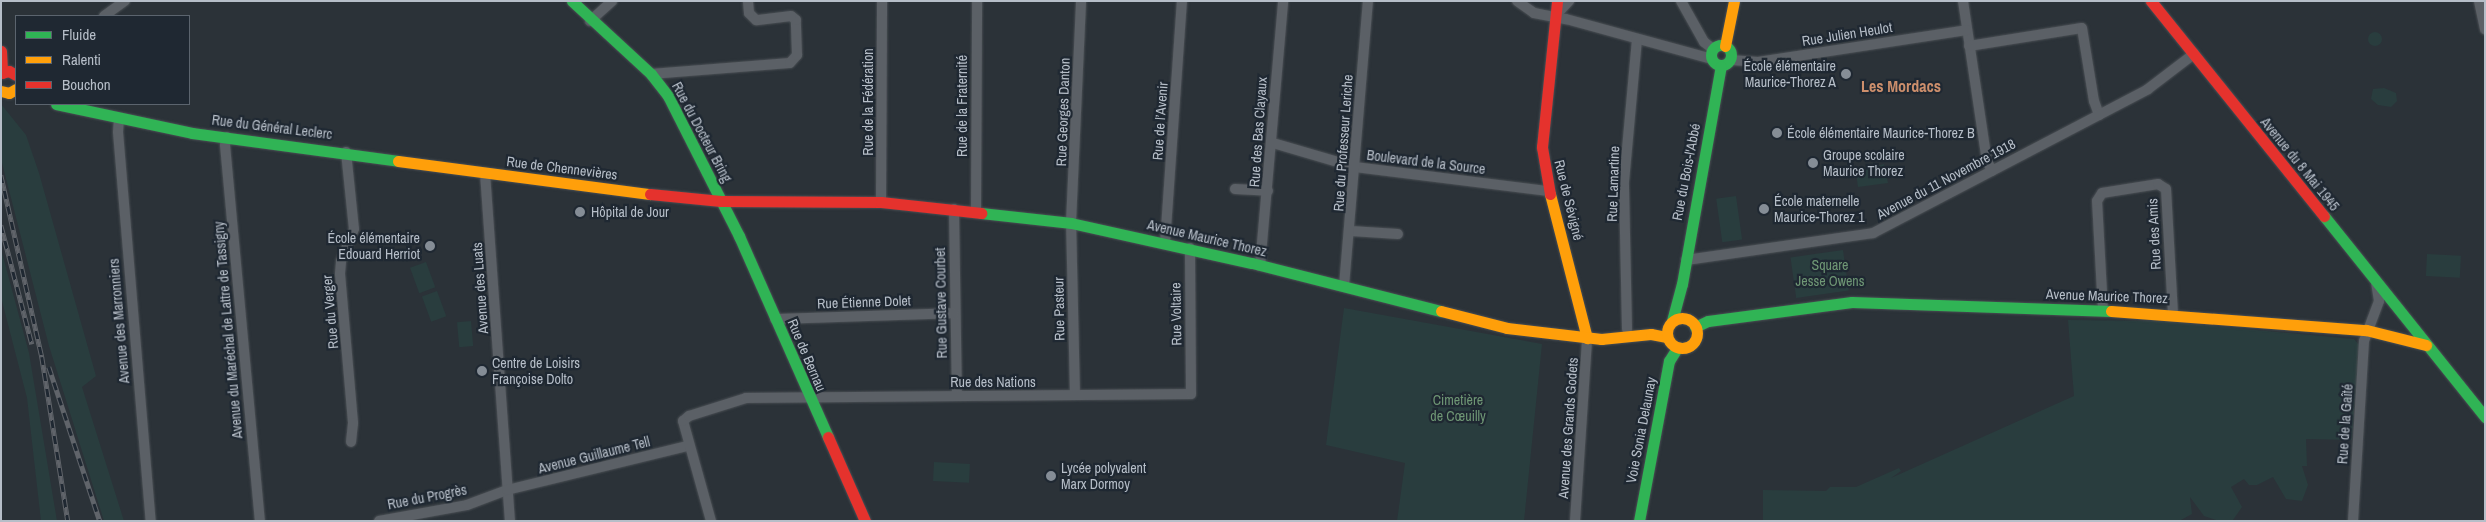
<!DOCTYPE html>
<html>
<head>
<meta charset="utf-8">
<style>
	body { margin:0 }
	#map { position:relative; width:2486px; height:522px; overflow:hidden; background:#2b3238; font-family:"Archivo Narrow",sans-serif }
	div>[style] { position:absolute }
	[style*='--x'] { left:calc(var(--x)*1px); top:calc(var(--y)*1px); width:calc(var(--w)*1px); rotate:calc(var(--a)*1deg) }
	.green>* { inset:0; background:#293d3e; transform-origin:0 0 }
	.round { border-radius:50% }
	.roads { filter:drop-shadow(0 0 1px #494e53) drop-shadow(0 0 1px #494e53) }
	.street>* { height:10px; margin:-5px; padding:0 5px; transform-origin:5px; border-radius:5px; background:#5b6066 }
	.fast>* { height:11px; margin:-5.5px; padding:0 5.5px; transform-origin:5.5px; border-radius:5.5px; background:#30b455 }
	.fast>.ring { margin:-5.5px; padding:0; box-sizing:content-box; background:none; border:11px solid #30b455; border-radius:50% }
	.slow>* { height:11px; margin:-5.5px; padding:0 5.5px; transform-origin:5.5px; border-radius:5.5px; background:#ff9f0a }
	.slow>.ring { margin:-5.5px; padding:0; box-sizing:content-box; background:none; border:11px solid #ff9f0a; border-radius:50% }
	.jam>* { height:11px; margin:-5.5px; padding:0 5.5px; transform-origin:5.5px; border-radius:5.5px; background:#e5322d }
	.rail>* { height:4.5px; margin-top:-2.25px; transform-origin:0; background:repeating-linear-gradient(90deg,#1f2832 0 8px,#60646a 0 16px); box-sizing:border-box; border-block:1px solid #60646a }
	.dots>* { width:14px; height:14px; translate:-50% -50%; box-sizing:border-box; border:2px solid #1f2832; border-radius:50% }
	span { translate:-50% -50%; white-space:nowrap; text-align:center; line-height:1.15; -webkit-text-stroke:4.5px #1f2832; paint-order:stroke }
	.street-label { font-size:14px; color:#b6bec8 }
	.poi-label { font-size:14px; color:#b6bec8 }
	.right { translate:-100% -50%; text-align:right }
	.left { translate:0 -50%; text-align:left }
	.park-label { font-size:14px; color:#6f9775 }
	.quarter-label { font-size:16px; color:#cd8f6c; font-weight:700 }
	.frame { position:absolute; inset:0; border:2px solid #b6bec8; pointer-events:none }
	.legend { position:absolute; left:15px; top:15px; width:175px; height:90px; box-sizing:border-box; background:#1f2832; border:1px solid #5b646e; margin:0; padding:6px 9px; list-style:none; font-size:15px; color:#b6bec8 }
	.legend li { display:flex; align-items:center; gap:10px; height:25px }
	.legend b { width:25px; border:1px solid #5b646e }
</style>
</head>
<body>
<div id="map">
	<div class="green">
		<i class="round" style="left:2368px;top:32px;width:14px;height:14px"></i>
		<i style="clip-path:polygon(2384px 88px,2396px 93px,2397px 101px,2391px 107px,2378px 105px,2371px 99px,2373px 89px)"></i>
		<i style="clip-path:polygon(1px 104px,26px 135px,39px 173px,96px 376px,82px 387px,124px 521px,104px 521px,49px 346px,1px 159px)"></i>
		<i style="clip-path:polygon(1884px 164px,1888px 183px,1858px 187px,1856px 173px)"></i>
		<i style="left:1736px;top:196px;width:44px;height:20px;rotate:82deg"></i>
		<i style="clip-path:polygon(1px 249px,29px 353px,57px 521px,41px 521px,27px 398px,2px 301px)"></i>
		<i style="left:1843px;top:250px;width:41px;height:53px;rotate:82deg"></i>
		<i style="left:2427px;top:254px;width:34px;height:22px;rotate:3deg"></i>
		<i style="left:426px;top:262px;width:27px;height:17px;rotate:70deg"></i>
		<i style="left:437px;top:291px;width:27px;height:16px;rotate:70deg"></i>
		<i style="clip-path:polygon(1344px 308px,1542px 344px,1524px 521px,1397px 521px,1405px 463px,1326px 445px)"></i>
		<i style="clip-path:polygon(2068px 320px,2160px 321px,2354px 339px,2359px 345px,2352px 440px,2306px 439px,2307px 466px,2302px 466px,2308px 485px,2302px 501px,2286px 499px,2273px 477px,2257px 485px,2249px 485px,2244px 479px,2231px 487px,2242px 507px,2233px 520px,2219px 521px,2204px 516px,2190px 497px,2192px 514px,2179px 521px,1763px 521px,1763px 490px,1826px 491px,1830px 487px,1856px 487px,1899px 468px,1901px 471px,1891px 478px,2074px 396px)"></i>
		<i style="left:471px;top:321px;width:25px;height:14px;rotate:85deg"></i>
		<i style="left:934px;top:462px;width:36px;height:19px;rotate:3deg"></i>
	</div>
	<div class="roads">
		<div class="street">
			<i style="--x:1517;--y:1;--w:21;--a:35"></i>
			<i style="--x:1534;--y:13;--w:33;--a:11"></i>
			<i style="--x:1566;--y:19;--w:151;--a:15.3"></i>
			<i style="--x:1681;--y:1;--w:47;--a:60.7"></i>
			<i style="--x:1704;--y:42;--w:11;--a:38"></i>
			<i style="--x:1963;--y:1;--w:162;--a:81.5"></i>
			<i style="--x:1987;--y:161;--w:11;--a:63"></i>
			<i style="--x:2479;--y:1;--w:29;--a:78"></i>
			<i style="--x:104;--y:16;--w:26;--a:-36"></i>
			<i style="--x:1555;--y:16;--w:21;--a:-47"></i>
			<i style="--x:590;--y:21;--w:30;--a:-42"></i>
			<i style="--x:1969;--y:46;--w:114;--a:-9.1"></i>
			<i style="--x:2082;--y:28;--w:74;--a:80.7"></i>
			<i style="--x:2094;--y:101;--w:15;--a:70"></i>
			<i style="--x:1731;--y:60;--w:27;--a:4"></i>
			<i style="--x:1758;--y:62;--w:211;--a:-8.7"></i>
			<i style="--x:651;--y:74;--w:139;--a:-4.5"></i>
			<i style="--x:790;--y:63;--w:11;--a:-49"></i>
			<i style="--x:797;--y:55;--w:35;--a:-92"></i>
			<i style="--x:796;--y:20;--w:6;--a:-141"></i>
			<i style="--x:791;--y:16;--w:35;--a:173"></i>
			<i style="--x:756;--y:20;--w:10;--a:-135"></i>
			<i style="--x:749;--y:13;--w:12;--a:-95"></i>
			<i style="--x:119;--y:118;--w:14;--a:94"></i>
			<i style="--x:118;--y:132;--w:390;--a:85.2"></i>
			<i style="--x:227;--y:137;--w:8;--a:104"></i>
			<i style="--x:225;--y:145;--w:378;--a:84.7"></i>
			<i style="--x:1273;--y:143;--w:85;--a:16.3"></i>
			<i style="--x:1355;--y:167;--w:195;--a:7.1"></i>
			<i style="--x:346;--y:152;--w:77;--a:84.1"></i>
			<i style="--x:354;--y:229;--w:35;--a:112"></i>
			<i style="--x:341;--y:262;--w:12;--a:95"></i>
			<i style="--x:340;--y:274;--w:150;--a:85"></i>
			<i style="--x:353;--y:423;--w:19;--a:96"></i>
			<i style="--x:485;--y:173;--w:349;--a:85.9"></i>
			<i style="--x:1235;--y:189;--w:33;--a:3"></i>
			<i style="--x:881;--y:202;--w:201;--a:-89.7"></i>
			<i style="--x:954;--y:209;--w:187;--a:89.1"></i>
			<i style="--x:976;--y:212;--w:211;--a:-89.7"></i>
			<i style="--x:1351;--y:231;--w:47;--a:3.7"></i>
			<i style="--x:1165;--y:243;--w:243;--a:-86"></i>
			<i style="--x:1686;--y:260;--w:189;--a:-8.2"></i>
			<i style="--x:1873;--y:233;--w:310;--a:-27.6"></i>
			<i style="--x:2148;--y:89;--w:58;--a:-37.3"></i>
			<i style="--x:1260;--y:266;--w:266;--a:-85"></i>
			<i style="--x:1344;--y:286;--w:286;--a:-85.2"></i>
			<i style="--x:2103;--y:311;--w:110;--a:-93.1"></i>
			<i style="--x:2097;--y:201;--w:9;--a:-58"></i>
			<i style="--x:2102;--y:193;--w:57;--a:-9.1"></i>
			<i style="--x:2158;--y:184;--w:9;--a:32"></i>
			<i style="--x:2166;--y:189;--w:124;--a:86.8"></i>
			<i style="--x:775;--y:319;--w:179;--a:-1.9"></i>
			<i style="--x:1627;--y:329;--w:147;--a:-91.2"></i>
			<i style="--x:1624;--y:182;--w:143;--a:-84.8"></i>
			<i style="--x:1075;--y:395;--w:172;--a:-91.3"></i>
			<i style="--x:1071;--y:223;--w:222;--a:-87.4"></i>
			<i style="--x:379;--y:521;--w:89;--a:-10.3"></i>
			<i style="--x:467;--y:505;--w:43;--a:-20.6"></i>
			<i style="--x:507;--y:490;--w:186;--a:-13.7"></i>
			<i style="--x:711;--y:521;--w:104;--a:-105.6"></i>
			<i style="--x:683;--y:421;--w:8;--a:-40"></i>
			<i style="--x:689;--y:416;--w:60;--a:-17.5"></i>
			<i style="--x:746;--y:398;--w:445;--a:-0.5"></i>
			<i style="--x:1191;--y:394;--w:146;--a:-90.4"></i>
			<i style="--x:1575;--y:521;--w:183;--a:-86.2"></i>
			<i style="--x:2353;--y:521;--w:180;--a:-86.5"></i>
			<i style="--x:2364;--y:341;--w:43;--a:-69.4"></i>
			<i style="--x:2379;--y:301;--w:18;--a:-99"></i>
		</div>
		<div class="fast">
			<i style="--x:572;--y:1;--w:108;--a:42.7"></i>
			<i style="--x:651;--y:74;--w:28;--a:52"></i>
			<i style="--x:668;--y:96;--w:157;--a:63.1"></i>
			<i style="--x:739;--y:236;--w:220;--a:66.1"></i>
			<i class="ring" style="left:1711px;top:45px;width:9px;height:9px"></i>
			<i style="--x:56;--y:104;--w:139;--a:12"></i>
			<i style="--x:192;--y:133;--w:208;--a:7.7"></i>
			<i style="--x:981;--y:213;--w:91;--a:6.3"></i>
			<i style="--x:1071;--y:223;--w:185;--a:12.5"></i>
			<i style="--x:1252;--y:263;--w:195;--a:14.3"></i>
			<i style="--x:2324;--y:216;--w:258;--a:51.3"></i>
			<i style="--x:1672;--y:321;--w:38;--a:-75"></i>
			<i style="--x:1682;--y:284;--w:221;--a:-79.9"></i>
			<i style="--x:1695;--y:327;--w:14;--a:-25"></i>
			<i style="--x:1708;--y:321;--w:145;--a:-7.5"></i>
			<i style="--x:1852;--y:302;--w:259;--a:2"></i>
			<i style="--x:1639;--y:521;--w:163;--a:-79.4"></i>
			<i style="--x:1669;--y:361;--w:15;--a:-58"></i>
		</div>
		<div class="slow">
			<i style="--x:1725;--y:46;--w:46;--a:-78.7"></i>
			<i style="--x:1;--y:91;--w:8;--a:14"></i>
			<i style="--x:9;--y:93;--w:8;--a:-30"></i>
			<i style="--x:398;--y:161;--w:254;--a:7.5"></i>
			<i style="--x:1550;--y:194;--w:149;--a:75.6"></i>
			<i style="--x:1441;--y:311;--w:68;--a:14.4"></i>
			<i style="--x:1507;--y:328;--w:95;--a:6.7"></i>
			<i style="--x:1601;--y:339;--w:50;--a:-5.7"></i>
			<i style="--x:1651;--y:334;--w:16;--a:11"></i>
			<i style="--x:2111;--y:311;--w:256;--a:4.3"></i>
			<i style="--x:2366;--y:330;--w:62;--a:14"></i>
			<i class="ring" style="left:1667px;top:318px;width:19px;height:19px"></i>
		</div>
		<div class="jam">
			<i style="--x:2151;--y:1;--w:276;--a:51.2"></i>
			<i style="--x:1;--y:51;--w:22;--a:87"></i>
			<i style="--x:1;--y:73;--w:8;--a:-14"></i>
			<i style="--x:9;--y:71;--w:8;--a:30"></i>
			<i style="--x:650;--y:194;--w:71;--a:5.6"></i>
			<i style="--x:721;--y:201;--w:160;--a:0.4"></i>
			<i style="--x:881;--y:202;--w:101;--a:6.3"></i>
			<i style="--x:1550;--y:194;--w:48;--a:-99.7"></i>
			<i style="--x:1542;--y:147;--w:147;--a:-84.1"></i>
			<i style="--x:828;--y:437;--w:92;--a:66.2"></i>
		</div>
	</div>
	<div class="rail">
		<i style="--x:1;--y:175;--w:187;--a:77.3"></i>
		<i style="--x:42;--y:357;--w:166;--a:81"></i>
		<i style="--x:1;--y:225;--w:123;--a:75.4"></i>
		<i style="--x:49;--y:367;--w:162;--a:71.7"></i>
	</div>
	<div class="dots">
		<i style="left:1846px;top:74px;background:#858d96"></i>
		<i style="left:1777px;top:133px;background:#858d96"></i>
		<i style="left:1813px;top:163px;background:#858d96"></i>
		<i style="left:1764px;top:209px;background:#858d96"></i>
		<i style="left:580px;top:212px;background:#858d96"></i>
		<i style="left:430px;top:246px;background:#858d96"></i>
		<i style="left:482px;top:371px;background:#858d96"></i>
		<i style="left:1051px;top:476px;background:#858d96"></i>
	</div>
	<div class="street-label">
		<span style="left:1847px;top:34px;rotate:-9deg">Rue Julien Heulot</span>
		<span style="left:868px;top:102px;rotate:-90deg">Rue de la Fédération</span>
		<span style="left:962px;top:106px;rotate:-90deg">Rue de la Fraternité</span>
		<span style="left:1063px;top:112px;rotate:-88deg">Rue Georges Danton</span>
		<span style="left:1160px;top:121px;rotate:-86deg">Rue de l’Avenir</span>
		<span style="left:272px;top:127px;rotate:7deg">Rue du Général Leclerc</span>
		<span style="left:702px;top:132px;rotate:62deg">Rue du Docteur Bring</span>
		<span style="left:1258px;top:132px;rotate:-86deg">Rue des Bas Clayaux</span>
		<span style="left:1343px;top:143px;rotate:-86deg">Rue du Professeur Leriche</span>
		<span style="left:1426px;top:162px;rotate:7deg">Boulevard de la Source</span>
		<span style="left:2300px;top:164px;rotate:51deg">Avenue du 8 Mai 1945</span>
		<span style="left:562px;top:168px;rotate:7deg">Rue de Chennevières</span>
		<span style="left:1686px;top:172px;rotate:-79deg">Rue du Bois-l'Abbé</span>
		<span style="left:1946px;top:179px;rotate:-28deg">Avenue du 11 Novembre 1918</span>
		<span style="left:1613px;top:184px;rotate:-88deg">Rue Lamartine</span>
		<span style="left:1569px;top:200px;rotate:76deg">Rue de Sévigné</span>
		<span style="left:2154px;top:234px;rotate:-93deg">Rue des Amis</span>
		<span style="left:1207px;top:238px;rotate:13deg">Avenue Maurice Thorez</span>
		<span style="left:480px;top:288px;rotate:-94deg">Avenue des Luats</span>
		<span style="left:2107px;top:296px;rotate:2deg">Avenue Maurice Thorez</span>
		<span style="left:864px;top:302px;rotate:-2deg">Rue Étienne Dolet</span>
		<span style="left:941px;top:303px;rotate:-91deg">Rue Gustave Courbet</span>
		<span style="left:1059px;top:309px;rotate:-91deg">Rue Pasteur</span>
		<span style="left:330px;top:312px;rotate:-95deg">Rue du Verger</span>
		<span style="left:1176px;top:314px;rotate:-91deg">Rue Voltaire</span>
		<span style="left:119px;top:321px;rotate:-95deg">Avenue des Marronniers</span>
		<span style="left:228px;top:330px;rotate:-95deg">Avenue du Maréchal de Lattre de Tassigny</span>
		<span style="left:807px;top:355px;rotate:67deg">Rue de Bernau</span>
		<span style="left:993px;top:382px">Rue des Nations</span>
		<span style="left:2345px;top:424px;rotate:-86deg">Rue de la Gaîté</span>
		<span style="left:1568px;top:428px;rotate:-86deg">Avenue des Grands Godets</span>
		<span style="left:1641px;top:430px;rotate:-79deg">Voie Sonia Delaunay</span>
		<span style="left:594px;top:455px;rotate:-14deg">Avenue Guillaume Tell</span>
		<span style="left:427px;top:497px;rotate:-11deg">Rue du Progrès</span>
	</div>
	<div class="poi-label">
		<span class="right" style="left:1836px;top:74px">École élémentaire<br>Maurice-Thorez A</span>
		<span class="left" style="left:1787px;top:133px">École élémentaire Maurice-Thorez B</span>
		<span class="left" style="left:1823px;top:163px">Groupe scolaire<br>Maurice Thorez</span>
		<span class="left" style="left:1774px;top:209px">École maternelle<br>Maurice-Thorez 1</span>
		<span class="left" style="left:591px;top:212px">Hôpital de Jour</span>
		<span class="right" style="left:420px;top:246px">École élémentaire<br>Edouard Herriot</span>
		<span class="left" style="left:492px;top:371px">Centre de Loisirs<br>Françoise Dolto</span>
		<span class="left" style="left:1061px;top:476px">Lycée polyvalent<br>Marx Dormoy</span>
	</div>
	<div class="park-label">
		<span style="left:1830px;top:273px">Square<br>Jesse Owens</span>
		<span style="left:1458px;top:408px">Cimetière<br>de Cœuilly</span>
	</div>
	<div class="quarter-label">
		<span style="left:1901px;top:86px">Les Mordacs</span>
	</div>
	<div class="frame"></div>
	<ul class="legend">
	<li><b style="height:6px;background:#30b455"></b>Fluide</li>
	<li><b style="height:6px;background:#ff9f0a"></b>Ralenti</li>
	<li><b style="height:6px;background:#e5322d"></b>Bouchon</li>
	</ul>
</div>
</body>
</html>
